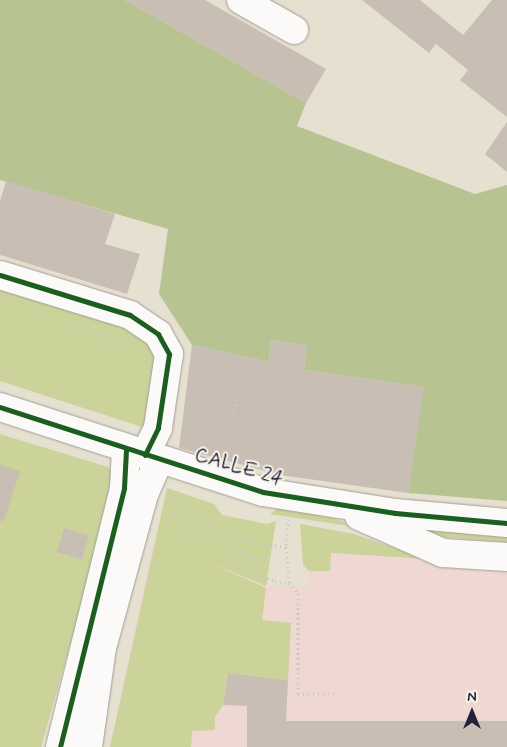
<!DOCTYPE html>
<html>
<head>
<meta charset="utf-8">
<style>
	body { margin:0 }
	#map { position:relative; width:507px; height:747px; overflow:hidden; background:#e6e0d0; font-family:Mynerve,sans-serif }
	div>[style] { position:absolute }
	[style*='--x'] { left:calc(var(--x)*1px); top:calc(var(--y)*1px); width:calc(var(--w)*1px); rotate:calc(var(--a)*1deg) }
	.built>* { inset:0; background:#efd7d2 }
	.green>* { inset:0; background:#cbd39a }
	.forest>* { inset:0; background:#b7c492 }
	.building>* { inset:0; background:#c9beb3; transform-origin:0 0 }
	.path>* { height:3px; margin-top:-1.5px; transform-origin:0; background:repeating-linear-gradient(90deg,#c8c7c5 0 1px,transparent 0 5px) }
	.roads { filter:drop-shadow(0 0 1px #a19e98) drop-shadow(0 0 1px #a19e98) }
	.minor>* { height:28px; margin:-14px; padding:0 14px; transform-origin:14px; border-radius:14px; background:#fbfaf8 }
	.cycleway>* { height:5px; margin:-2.5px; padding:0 2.5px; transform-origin:2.5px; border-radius:2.5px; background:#1b5e20 }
	span { translate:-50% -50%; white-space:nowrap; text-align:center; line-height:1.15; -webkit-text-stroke:4px #f7f3e8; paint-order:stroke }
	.street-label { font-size:20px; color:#22223b }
	.north { position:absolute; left:447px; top:687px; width:50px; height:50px; -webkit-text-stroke:4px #f7f3e8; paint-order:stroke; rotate:0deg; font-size:14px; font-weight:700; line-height:20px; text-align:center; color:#22223b }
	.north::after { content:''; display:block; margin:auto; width:18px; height:22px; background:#22223b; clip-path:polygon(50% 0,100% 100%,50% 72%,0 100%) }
</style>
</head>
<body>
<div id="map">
	<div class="built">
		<i style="clip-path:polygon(154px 540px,266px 586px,310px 587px,309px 571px,330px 571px,330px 553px,507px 564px,507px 747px,110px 747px)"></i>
	</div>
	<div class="green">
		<i style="clip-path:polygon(0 287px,134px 328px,158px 348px,148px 429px,0 381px)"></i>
		<i style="clip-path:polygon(0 434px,108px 467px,117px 480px,41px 747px,0 747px)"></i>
		<i style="clip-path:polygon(167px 488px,214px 504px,222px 515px,267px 524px,276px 521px,266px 586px,208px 562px,266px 588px,262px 620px,291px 623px,288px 680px,228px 673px,223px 705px,215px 717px,215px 730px,192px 731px,191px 747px,110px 747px)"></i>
		<i style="clip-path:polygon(278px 508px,333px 518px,356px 527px,270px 514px)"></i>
		<i style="clip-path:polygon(300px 524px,354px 534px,400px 550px,407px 546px,444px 560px,331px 553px,330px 571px,309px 571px,303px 565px)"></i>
		<i style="clip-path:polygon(392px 525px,507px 535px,507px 542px,443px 537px)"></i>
	</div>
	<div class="forest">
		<i style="clip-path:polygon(0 0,125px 0,306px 103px,297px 126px,475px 194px,507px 185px,507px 501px,408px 493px,423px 387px,304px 370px,307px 346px,271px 340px,269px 362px,192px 345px,159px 294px,168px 229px,0 180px)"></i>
	</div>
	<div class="building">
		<i style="clip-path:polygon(125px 0,205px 0,326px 69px,306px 103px)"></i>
		<i style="clip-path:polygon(362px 0,420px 0,463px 35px,492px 0,507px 0,507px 117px,460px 80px,468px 70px,436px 44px,429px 53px)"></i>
		<i style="clip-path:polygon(507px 122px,507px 172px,485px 154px)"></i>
		<i style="clip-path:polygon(6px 181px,115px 214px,105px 244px,140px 254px,127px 294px,0 255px,0 201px)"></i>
		<i style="clip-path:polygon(271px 340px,307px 346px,304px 370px,424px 387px,408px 493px,280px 475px,179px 448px,192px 345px,269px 362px)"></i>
		<i style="clip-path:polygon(0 465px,20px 471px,4px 521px,0 521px)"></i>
		<i style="left:64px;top:528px;width:26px;height:25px;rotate:16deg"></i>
		<i style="clip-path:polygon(228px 673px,288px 680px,286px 721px,507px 721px,507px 747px,247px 747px,247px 706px,223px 705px)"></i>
	</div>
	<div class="path">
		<i style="--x:69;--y:325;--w:59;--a:18.7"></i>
		<i style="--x:228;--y:455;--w:57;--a:-81.9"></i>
		<i style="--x:168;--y:501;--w:35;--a:15"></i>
		<i style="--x:202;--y:510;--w:5;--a:112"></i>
		<i style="--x:200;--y:515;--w:32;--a:-178"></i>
		<i style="--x:168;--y:514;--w:5;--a:101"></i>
		<i style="--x:167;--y:519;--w:51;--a:27.1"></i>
		<i style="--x:288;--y:519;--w:28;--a:94"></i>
		<i style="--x:286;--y:547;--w:36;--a:85"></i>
		<i style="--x:289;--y:583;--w:13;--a:48"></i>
		<i style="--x:298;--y:593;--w:101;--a:90"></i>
		<i style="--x:298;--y:694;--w:39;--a:-1"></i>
		<i style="--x:286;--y:547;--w:74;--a:-172.2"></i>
		<i style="--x:213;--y:537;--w:5;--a:101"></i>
		<i style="--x:212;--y:542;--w:55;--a:21.4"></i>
		<i style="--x:263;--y:562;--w:4;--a:104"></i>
		<i style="--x:262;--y:566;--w:31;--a:-165"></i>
		<i style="--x:232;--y:558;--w:6;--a:108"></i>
		<i style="--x:230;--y:564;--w:48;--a:20.7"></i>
		<i style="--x:275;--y:581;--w:14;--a:8"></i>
	</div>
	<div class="roads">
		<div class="minor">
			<i style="--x:241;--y:0;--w:61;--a:29.5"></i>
			<i style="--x:0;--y:275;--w:136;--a:17.1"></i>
			<i style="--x:130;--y:315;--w:34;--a:34"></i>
			<i style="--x:158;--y:334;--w:23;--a:61"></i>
			<i style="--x:169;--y:354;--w:75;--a:98.5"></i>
			<i style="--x:158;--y:428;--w:30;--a:116"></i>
			<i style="--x:0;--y:407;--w:276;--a:17.9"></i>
			<i style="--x:263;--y:492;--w:134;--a:9"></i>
			<i style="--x:395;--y:513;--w:112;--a:5.1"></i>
			<i style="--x:359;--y:516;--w:92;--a:23.8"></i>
			<i style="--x:443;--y:553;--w:64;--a:3.6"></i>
			<i style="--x:60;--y:747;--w:267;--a:-76.1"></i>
			<i style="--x:124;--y:488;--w:38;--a:-87"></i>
			<i style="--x:88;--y:747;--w:100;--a:-82"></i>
			<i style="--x:102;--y:648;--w:160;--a:-74.7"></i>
			<i style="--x:144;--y:494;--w:37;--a:-66"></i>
		</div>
	</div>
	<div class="cycleway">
		<i style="--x:0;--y:275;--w:136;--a:17.1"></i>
		<i style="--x:130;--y:315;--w:34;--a:34"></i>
		<i style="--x:158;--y:334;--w:23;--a:61"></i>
		<i style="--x:169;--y:354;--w:75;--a:98.5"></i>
		<i style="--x:158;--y:428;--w:30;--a:116"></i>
		<i style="--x:0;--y:407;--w:276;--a:17.9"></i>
		<i style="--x:263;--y:492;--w:134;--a:9"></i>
		<i style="--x:395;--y:513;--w:112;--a:5.1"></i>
		<i style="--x:60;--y:747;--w:267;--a:-76.1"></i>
		<i style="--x:124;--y:488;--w:38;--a:-87"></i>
	</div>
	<div class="street-label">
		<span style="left:239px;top:467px;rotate:16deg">CALLE 24</span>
	</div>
	<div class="north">N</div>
</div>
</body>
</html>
